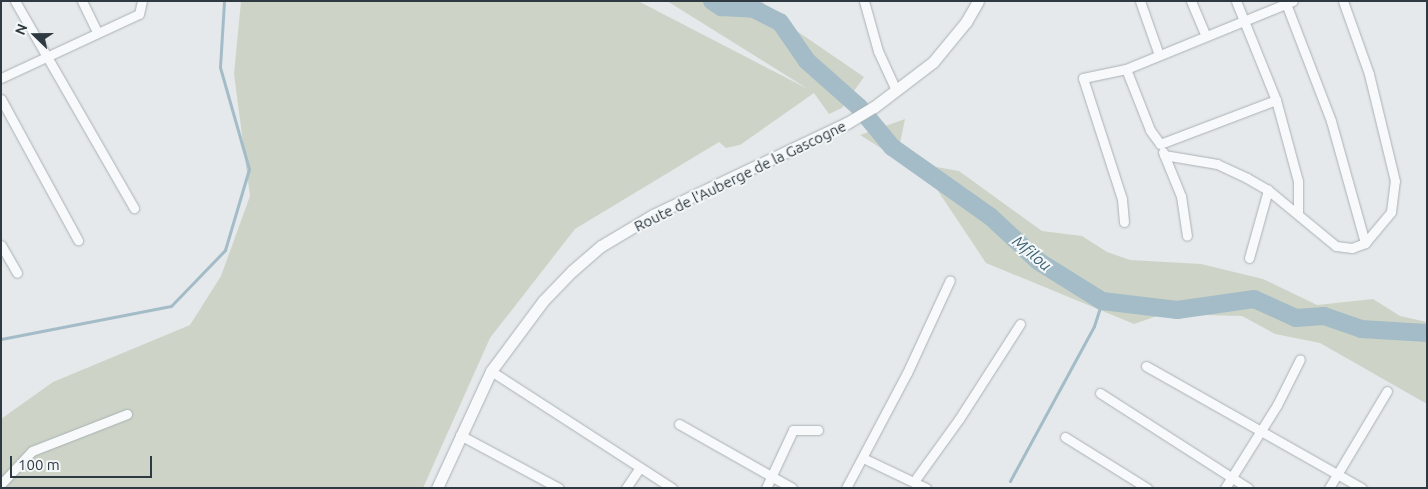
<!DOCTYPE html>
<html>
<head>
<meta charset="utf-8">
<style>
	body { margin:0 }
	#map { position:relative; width:1428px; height:489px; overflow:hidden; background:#e5e9eb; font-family:Ubuntu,sans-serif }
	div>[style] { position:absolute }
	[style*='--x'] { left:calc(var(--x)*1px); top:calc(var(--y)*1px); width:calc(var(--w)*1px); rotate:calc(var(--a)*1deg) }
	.green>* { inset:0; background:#cdd4c7 }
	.stream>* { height:3px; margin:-1.5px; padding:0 1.5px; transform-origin:1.5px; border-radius:1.5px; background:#a4bcc7 }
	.river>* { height:18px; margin:-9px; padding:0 9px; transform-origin:9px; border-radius:9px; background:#a4bcc7 }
	.roads { filter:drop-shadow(0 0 1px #aab1b5) drop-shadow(0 0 1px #aab1b5) }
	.minor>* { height:9px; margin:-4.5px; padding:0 4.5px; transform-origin:4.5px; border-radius:4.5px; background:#f7f9fa }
	.tertiary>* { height:11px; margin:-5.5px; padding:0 5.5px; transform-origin:5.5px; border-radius:5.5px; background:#f7f9fa }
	span { translate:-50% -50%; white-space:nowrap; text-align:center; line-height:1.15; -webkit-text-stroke:4px #f4f7f8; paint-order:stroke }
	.street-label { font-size:15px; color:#2e3942 }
	.water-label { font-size:16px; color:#3b6072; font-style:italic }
	.frame { position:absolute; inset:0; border:2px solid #2e3942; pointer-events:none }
	.north { position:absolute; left:10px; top:10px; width:50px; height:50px; -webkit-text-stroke:4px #f4f7f8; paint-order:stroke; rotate:292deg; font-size:14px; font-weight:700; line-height:20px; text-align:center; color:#2e3942 }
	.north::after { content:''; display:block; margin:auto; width:18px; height:22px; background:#2e3942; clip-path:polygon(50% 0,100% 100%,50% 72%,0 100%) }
	.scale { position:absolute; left:10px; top:456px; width:142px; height:22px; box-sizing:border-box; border:2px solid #2e3942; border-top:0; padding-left:6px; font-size:15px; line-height:18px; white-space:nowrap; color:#2e3942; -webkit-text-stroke:4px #f4f7f8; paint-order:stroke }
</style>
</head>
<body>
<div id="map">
	<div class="green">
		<i style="clip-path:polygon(241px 1px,638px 1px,808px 89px,667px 1px,761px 1px,791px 27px,864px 77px,842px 108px,829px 114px,814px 93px,740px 145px,726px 148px,719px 142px,575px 229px,490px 338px,423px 488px,1px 488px,1px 419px,53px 382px,190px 325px,221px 276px,250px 196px,234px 74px)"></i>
		<i style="clip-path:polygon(905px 119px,900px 143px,936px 167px,959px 171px,1042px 231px,1082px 236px,1107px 252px,1130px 260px,1201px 264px,1263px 279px,1317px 305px,1373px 299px,1400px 316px,1427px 322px,1427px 404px,1320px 343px,1275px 334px,1242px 316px,1163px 314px,1134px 324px,986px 263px,930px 179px,860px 135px)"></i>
	</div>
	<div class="stream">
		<i style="--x:1;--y:339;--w:173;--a:-11"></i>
		<i style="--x:171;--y:306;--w:78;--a:-46"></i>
		<i style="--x:225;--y:250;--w:84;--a:-73.5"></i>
		<i style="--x:249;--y:169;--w:106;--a:-105.9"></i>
		<i style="--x:220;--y:67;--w:66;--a:-86.5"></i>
		<i style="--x:1010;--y:481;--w:176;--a:-61.5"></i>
		<i style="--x:1094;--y:326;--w:26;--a:-72"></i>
	</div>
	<div class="river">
		<i style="--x:712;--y:1;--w:11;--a:34"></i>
		<i style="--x:721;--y:7;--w:33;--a:3"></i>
		<i style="--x:754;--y:9;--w:29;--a:27"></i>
		<i style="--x:780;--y:22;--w:47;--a:55.3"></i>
		<i style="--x:807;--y:61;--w:69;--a:41.5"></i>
		<i style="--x:859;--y:107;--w:52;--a:50.5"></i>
		<i style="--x:892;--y:147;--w:121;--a:35.3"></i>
		<i style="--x:991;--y:217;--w:64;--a:43.1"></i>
		<i style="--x:1038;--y:261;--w:75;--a:32"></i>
		<i style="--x:1102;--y:301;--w:76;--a:6.8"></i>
		<i style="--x:1177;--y:310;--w:78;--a:-8.1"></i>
		<i style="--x:1254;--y:299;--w:46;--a:24.3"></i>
		<i style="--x:1296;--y:318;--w:28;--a:-4"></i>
		<i style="--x:1324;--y:316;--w:39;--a:19"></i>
		<i style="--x:1361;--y:329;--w:66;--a:3.5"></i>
	</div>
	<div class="roads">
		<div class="minor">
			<i style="--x:15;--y:1;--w:239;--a:60.1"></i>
			<i style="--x:82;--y:1;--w:34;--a:64"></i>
			<i style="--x:864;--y:1;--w:52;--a:74.4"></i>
			<i style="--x:878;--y:51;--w:43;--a:65.2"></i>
			<i style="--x:1140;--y:1;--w:57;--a:70.6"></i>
			<i style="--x:1191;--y:1;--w:38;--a:67"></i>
			<i style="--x:1236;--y:1;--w:107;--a:68"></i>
			<i style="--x:1276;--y:100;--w:84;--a:74.8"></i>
			<i style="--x:1298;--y:181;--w:32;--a:90"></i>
			<i style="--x:1285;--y:1;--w:129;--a:69"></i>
			<i style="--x:1331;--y:121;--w:127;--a:74.4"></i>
			<i style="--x:1126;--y:69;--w:66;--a:68.5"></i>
			<i style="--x:1150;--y:130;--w:17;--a:54"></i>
			<i style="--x:1160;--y:144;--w:124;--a:-20.8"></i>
			<i style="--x:1;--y:78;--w:152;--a:-24.9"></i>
			<i style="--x:139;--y:14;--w:13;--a:-77"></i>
			<i style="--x:1;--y:99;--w:161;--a:61.4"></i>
			<i style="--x:1163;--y:152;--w:48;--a:67.8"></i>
			<i style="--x:1181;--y:196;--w:40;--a:81.5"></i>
			<i style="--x:1164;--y:155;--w:54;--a:9.6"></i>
			<i style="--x:1217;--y:164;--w:33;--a:25"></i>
			<i style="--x:1247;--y:178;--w:24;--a:30"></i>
			<i style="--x:1268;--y:190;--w:88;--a:39.5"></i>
			<i style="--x:1336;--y:246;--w:16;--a:7"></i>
			<i style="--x:1352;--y:248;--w:14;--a:-21"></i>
			<i style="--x:1365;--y:243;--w:40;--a:-50"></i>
			<i style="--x:1391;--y:212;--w:31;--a:-83"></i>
			<i style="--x:1395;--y:181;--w:110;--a:-103.7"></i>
			<i style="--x:1369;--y:74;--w:77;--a:-109.6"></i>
			<i style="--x:1124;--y:222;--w:23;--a:-95"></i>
			<i style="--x:1122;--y:199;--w:127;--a:-107.9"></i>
			<i style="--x:1083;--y:78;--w:44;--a:-11.8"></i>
			<i style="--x:1126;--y:69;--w:180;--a:-22.2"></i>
			<i style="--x:1;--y:245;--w:32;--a:60"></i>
			<i style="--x:1249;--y:258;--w:71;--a:-74.4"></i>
			<i style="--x:1146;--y:366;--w:248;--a:29.5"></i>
			<i style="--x:491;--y:371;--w:216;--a:32.9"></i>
			<i style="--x:1100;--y:393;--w:176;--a:32.7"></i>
			<i style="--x:679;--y:424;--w:130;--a:29.5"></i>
			<i style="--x:460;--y:435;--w:112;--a:28.2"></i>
			<i style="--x:1065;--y:437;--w:97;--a:31.9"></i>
			<i style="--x:863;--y:458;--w:70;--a:25.5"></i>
			<i style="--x:915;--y:480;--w:75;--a:-54.2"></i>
			<i style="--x:959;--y:419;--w:113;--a:-57.3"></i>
			<i style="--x:1;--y:484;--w:45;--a:-46.8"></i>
			<i style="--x:32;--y:451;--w:102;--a:-21.3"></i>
			<i style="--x:626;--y:488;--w:23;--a:-56"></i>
			<i style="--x:766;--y:488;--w:64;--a:-65"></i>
			<i style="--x:793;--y:430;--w:25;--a:0"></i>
			<i style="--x:846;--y:488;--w:130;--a:-62.1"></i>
			<i style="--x:907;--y:373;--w:102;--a:-65.2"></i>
			<i style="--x:1225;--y:488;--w:98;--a:-57.9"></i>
			<i style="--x:1277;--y:405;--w:51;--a:-63.4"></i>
			<i style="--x:1329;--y:488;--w:113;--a:-59.1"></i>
		</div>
		<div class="tertiary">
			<i style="--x:437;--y:488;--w:129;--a:-65.2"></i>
			<i style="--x:491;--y:371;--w:87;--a:-53.4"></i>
			<i style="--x:543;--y:301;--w:42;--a:-46"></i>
			<i style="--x:572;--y:271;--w:38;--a:-41"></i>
			<i style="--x:601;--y:246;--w:61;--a:-30.8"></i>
			<i style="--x:653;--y:215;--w:215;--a:-25.4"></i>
			<i style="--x:847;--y:123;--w:31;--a:-31"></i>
			<i style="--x:874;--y:107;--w:74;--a:-37.3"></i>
			<i style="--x:933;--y:62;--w:52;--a:-50.5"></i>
			<i style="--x:966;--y:22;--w:24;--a:-60"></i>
		</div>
	</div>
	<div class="street-label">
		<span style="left:740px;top:176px;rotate:-26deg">Route de l'Auberge de la Gascogne</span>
	</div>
	<div class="water-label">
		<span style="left:1032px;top:253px;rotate:40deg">Mfilou</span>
	</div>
	<div class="frame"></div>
	<div class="north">N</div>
	<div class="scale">100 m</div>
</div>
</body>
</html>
